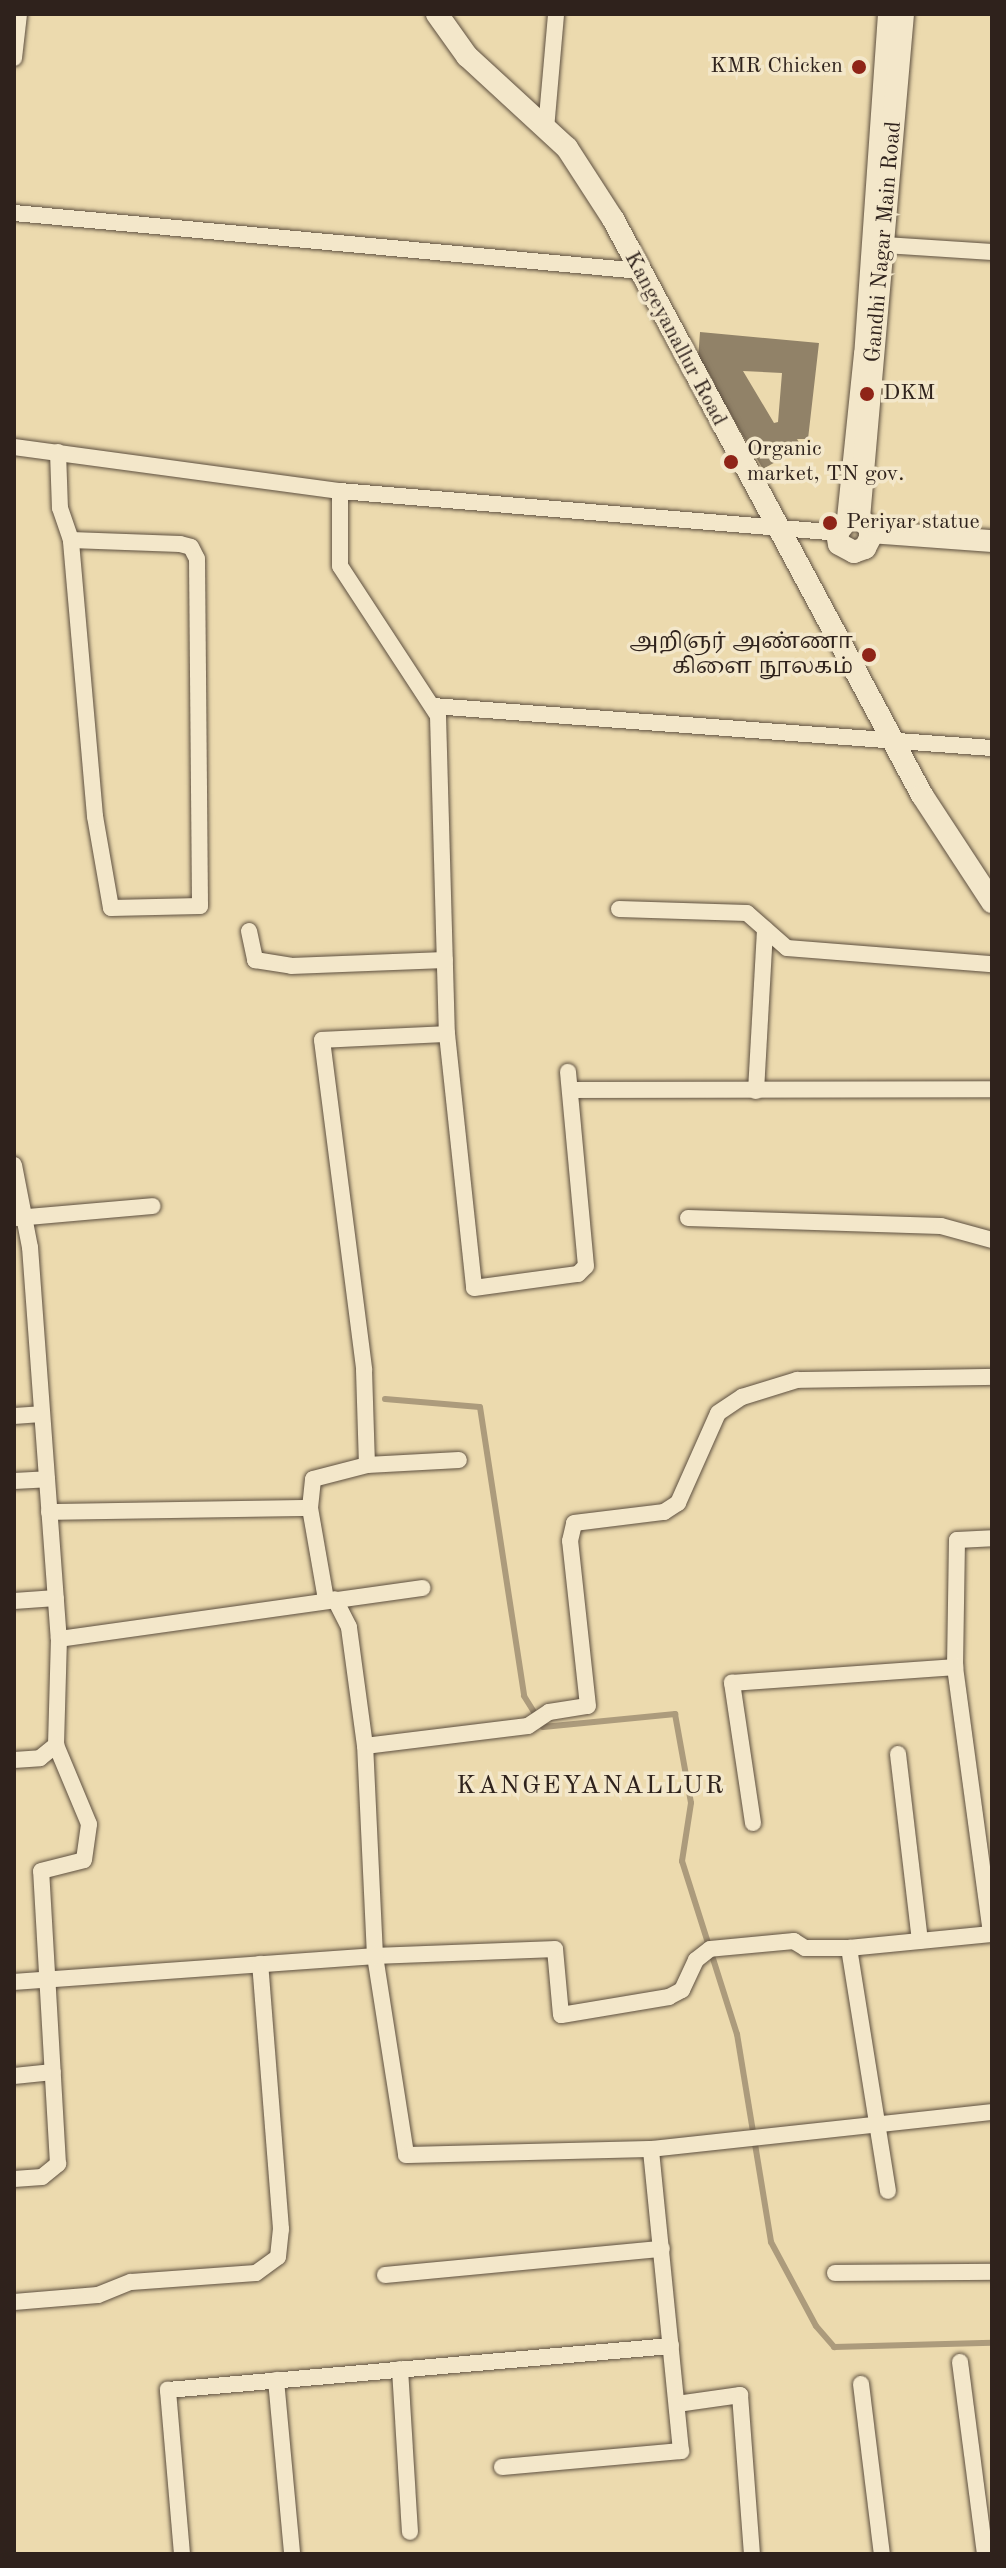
<!DOCTYPE html>
<html>
<head>
<meta charset="utf-8">
<style>
	body { margin:0 }
	#map { position:relative; width:1006px; height:2568px; overflow:hidden; background:#ecdaae; font-family:"Old Standard TT","Noto Serif Tamil",serif }
	div>[style] { position:absolute }
	[style*='--x'] { left:calc(var(--x)*1px); top:calc(var(--y)*1px); width:calc(var(--w)*1px); rotate:calc(var(--a)*1deg) }
	.stream>* { height:6px; margin:-3px; padding:0 3px; transform-origin:3px; border-radius:3px; background:#ac9b7c }
	.building>* { inset:0; background:#918268 }
	.roads { filter:drop-shadow(0 0 2px #5e5040) drop-shadow(0 0 2px #5e5040) }
	.street>* { height:16px; margin:-8px; padding:0 8px; transform-origin:8px; border-radius:8px; background:#f3e7ca }
	.secondary>* { height:22px; margin:-11px; padding:0 11px; transform-origin:11px; border-radius:11px; background:#f3e7ca }
	.dots>* { width:22px; height:22px; translate:-50% -50%; box-sizing:border-box; border:4px solid #f3e7ca; border-radius:50% }
	span { translate:-50% -50%; white-space:nowrap; text-align:center; line-height:1.15; -webkit-text-stroke:7px #f3e7ca; paint-order:stroke }
	.poi-label { font-size:22px; color:#2f221c }
	.right { translate:-100% -50%; text-align:right }
	.left { translate:0 -50%; text-align:left }
	.street-label { font-size:22px; color:#2f221c }
	.quarter-label { font-size:26px; color:#2f221c; letter-spacing:2px }
	.frame { position:absolute; inset:0; border:16px solid #2f221c; pointer-events:none }
</style>
</head>
<body>
<div id="map">
	<div class="stream">
		<i style="--x:385;--y:1399;--w:95;--a:4.8"></i>
		<i style="--x:480;--y:1407;--w:292;--a:81.3"></i>
		<i style="--x:524;--y:1696;--w:36;--a:58"></i>
		<i style="--x:543;--y:1727;--w:133;--a:-5.6"></i>
		<i style="--x:675;--y:1714;--w:90;--a:79.8"></i>
		<i style="--x:691;--y:1803;--w:59;--a:98.8"></i>
		<i style="--x:682;--y:1861;--w:182;--a:72.4"></i>
		<i style="--x:737;--y:2034;--w:211;--a:80.7"></i>
		<i style="--x:771;--y:2242;--w:95;--a:61.8"></i>
		<i style="--x:816;--y:2326;--w:28;--a:49"></i>
		<i style="--x:834;--y:2347;--w:158;--a:-1.5"></i>
	</div>
	<div class="building">
		<i style="clip-path:polygon(evenodd,700px 332px,819px 343px,808px 439px,797px 439px,802px 447px,763px 469px,698px 360px,700px 332px,743px 371px,782px 373px,778px 422px,774px 423px,743px 371px)"></i>
	</div>
	<div class="roads">
		<div class="street">
			<i style="--x:14;--y:58;--w:44;--a:-83.5"></i>
			<i style="--x:546;--y:129;--w:115;--a:-85"></i>
			<i style="--x:14;--y:213;--w:629;--a:5.29"></i>
			<i style="--x:885;--y:245;--w:107;--a:3.7"></i>
			<i style="--x:14;--y:447;--w:329;--a:7.7"></i>
			<i style="--x:340;--y:491;--w:499;--a:4.8"></i>
			<i style="--x:58;--y:452;--w:56;--a:88"></i>
			<i style="--x:60;--y:508;--w:34;--a:71"></i>
			<i style="--x:71;--y:540;--w:109;--a:2.1"></i>
			<i style="--x:180;--y:544;--w:11;--a:15"></i>
			<i style="--x:191;--y:547;--w:13;--a:63"></i>
			<i style="--x:197;--y:559;--w:347;--a:89.5"></i>
			<i style="--x:200;--y:906;--w:89;--a:178.7"></i>
			<i style="--x:111;--y:908;--w:93;--a:-99.9"></i>
			<i style="--x:95;--y:816;--w:277;--a:-95"></i>
			<i style="--x:340;--y:491;--w:75;--a:90"></i>
			<i style="--x:340;--y:566;--w:179;--a:56.8"></i>
			<i style="--x:438;--y:716;--w:318;--a:88.4"></i>
			<i style="--x:447;--y:1034;--w:255;--a:83.9"></i>
			<i style="--x:474;--y:1288;--w:105;--a:-7.7"></i>
			<i style="--x:578;--y:1274;--w:11;--a:-45"></i>
			<i style="--x:586;--y:1266;--w:195;--a:-95.3"></i>
			<i style="--x:433;--y:706;--w:561;--a:4.3"></i>
			<i style="--x:619;--y:909;--w:128;--a:1.8"></i>
			<i style="--x:747;--y:913;--w:53;--a:41.2"></i>
			<i style="--x:787;--y:948;--w:206;--a:4.5"></i>
			<i style="--x:249;--y:931;--w:30;--a:78"></i>
			<i style="--x:255;--y:960;--w:36;--a:9"></i>
			<i style="--x:291;--y:966;--w:154;--a:-2.2"></i>
			<i style="--x:447;--y:1034;--w:125;--a:177.3"></i>
			<i style="--x:322;--y:1040;--w:333;--a:82.7"></i>
			<i style="--x:364;--y:1370;--w:95;--a:88.2"></i>
			<i style="--x:367;--y:1465;--w:92;--a:-3.1"></i>
			<i style="--x:570;--y:1090;--w:422;--a:-0.1"></i>
			<i style="--x:756;--y:1091;--w:162;--a:-86.8"></i>
			<i style="--x:14;--y:1165;--w:84;--a:79"></i>
			<i style="--x:30;--y:1247;--w:393;--a:85.8"></i>
			<i style="--x:16;--y:1218;--w:137;--a:-5"></i>
			<i style="--x:688;--y:1218;--w:253;--a:1.8"></i>
			<i style="--x:941;--y:1226;--w:53;--a:15.4"></i>
			<i style="--x:14;--y:1416;--w:27;--a:-4"></i>
			<i style="--x:14;--y:1481;--w:33;--a:-3"></i>
			<i style="--x:310;--y:1508;--w:29;--a:-84"></i>
			<i style="--x:313;--y:1479;--w:56;--a:-14.5"></i>
			<i style="--x:49;--y:1512;--w:261;--a:-0.9"></i>
			<i style="--x:310;--y:1508;--w:93;--a:80.1"></i>
			<i style="--x:14;--y:1601;--w:42;--a:-4.1"></i>
			<i style="--x:955;--y:1667;--w:127;--a:-89.1"></i>
			<i style="--x:957;--y:1540;--w:35;--a:-3"></i>
			<i style="--x:365;--y:1746;--w:164;--a:-7"></i>
			<i style="--x:528;--y:1726;--w:25;--a:-34"></i>
			<i style="--x:549;--y:1712;--w:39;--a:-9"></i>
			<i style="--x:588;--y:1706;--w:166;--a:-96.2"></i>
			<i style="--x:570;--y:1541;--w:18;--a:-77"></i>
			<i style="--x:574;--y:1523;--w:91;--a:-7"></i>
			<i style="--x:664;--y:1512;--w:17;--a:-33"></i>
			<i style="--x:678;--y:1503;--w:98;--a:-66"></i>
			<i style="--x:718;--y:1413;--w:29;--a:-34"></i>
			<i style="--x:742;--y:1397;--w:58;--a:-17.2"></i>
			<i style="--x:797;--y:1380;--w:195;--a:-0.9"></i>
			<i style="--x:898;--y:1754;--w:188;--a:83.3"></i>
			<i style="--x:14;--y:1760;--w:26;--a:-4"></i>
			<i style="--x:40;--y:1758;--w:21;--a:-39"></i>
			<i style="--x:56;--y:1745;--w:106;--a:-88.4"></i>
			<i style="--x:59;--y:1639;--w:367;--a:-8"></i>
			<i style="--x:753;--y:1823;--w:142;--a:-98.5"></i>
			<i style="--x:732;--y:1683;--w:224;--a:-4.1"></i>
			<i style="--x:955;--y:1667;--w:269;--a:82.3"></i>
			<i style="--x:991;--y:1934;--w:143;--a:174.4"></i>
			<i style="--x:849;--y:1948;--w:44;--a:180"></i>
			<i style="--x:805;--y:1948;--w:13;--a:-148"></i>
			<i style="--x:794;--y:1941;--w:84;--a:174.6"></i>
			<i style="--x:710;--y:1949;--w:18;--a:142"></i>
			<i style="--x:696;--y:1960;--w:33;--a:115"></i>
			<i style="--x:682;--y:1990;--w:15;--a:152"></i>
			<i style="--x:669;--y:1997;--w:109;--a:170.5"></i>
			<i style="--x:561;--y:2015;--w:66;--a:-95.2"></i>
			<i style="--x:555;--y:1949;--w:180;--a:177.8"></i>
			<i style="--x:375;--y:1956;--w:201;--a:81.1"></i>
			<i style="--x:406;--y:2155;--w:245;--a:-1.4"></i>
			<i style="--x:651;--y:2149;--w:343;--a:-6.2"></i>
			<i style="--x:849;--y:1948;--w:246;--a:80.9"></i>
			<i style="--x:14;--y:1982;--w:362;--a:-4.1"></i>
			<i style="--x:375;--y:1956;--w:210;--a:-92.7"></i>
			<i style="--x:365;--y:1746;--w:120;--a:-97.7"></i>
			<i style="--x:349;--y:1627;--w:31;--a:-117"></i>
			<i style="--x:14;--y:2076;--w:39;--a:-6"></i>
			<i style="--x:14;--y:2179;--w:28;--a:-4"></i>
			<i style="--x:42;--y:2177;--w:21;--a:-39"></i>
			<i style="--x:58;--y:2164;--w:293;--a:-93.3"></i>
			<i style="--x:41;--y:1871;--w:44;--a:-14.3"></i>
			<i style="--x:84;--y:1860;--w:36;--a:-82"></i>
			<i style="--x:89;--y:1824;--w:86;--a:-112.7"></i>
			<i style="--x:835;--y:2273;--w:157;--a:-0.4"></i>
			<i style="--x:385;--y:2275;--w:278;--a:-5.4"></i>
			<i style="--x:14;--y:2302;--w:84;--a:-4.8"></i>
			<i style="--x:98;--y:2295;--w:35;--a:-22"></i>
			<i style="--x:131;--y:2282;--w:125;--a:-4.1"></i>
			<i style="--x:256;--y:2273;--w:27;--a:-36"></i>
			<i style="--x:278;--y:2257;--w:28;--a:-84"></i>
			<i style="--x:281;--y:2229;--w:266;--a:-94.5"></i>
			<i style="--x:960;--y:2362;--w:194;--a:82.6"></i>
			<i style="--x:400;--y:2369;--w:163;--a:86.5"></i>
			<i style="--x:276;--y:2380;--w:175;--a:84.7"></i>
			<i style="--x:861;--y:2384;--w:171;--a:83"></i>
			<i style="--x:677;--y:2404;--w:64;--a:-8.1"></i>
			<i style="--x:740;--y:2395;--w:159;--a:85.7"></i>
			<i style="--x:502;--y:2467;--w:180;--a:-5.1"></i>
			<i style="--x:681;--y:2451;--w:303;--a:-95.7"></i>
			<i style="--x:182;--y:2554;--w:165;--a:-94.9"></i>
			<i style="--x:168;--y:2390;--w:505;--a:-5"></i>
		</div>
		<div class="secondary">
			<i style="--x:437;--y:14;--w:52;--a:54.5"></i>
			<i style="--x:467;--y:56;--w:136;--a:42.6"></i>
			<i style="--x:567;--y:148;--w:85;--a:57.1"></i>
			<i style="--x:613;--y:219;--w:654;--a:61.79"></i>
			<i style="--x:922;--y:795;--w:128;--a:56.8"></i>
			<i style="--x:889;--y:14;--w:341;--a:94"></i>
			<i style="--x:865;--y:354;--w:166;--a:95.9"></i>
			<i style="--x:848;--y:519;--w:18;--a:128"></i>
			<i style="--x:837;--y:533;--w:11;--a:80"></i>
			<i style="--x:839;--y:544;--w:17;--a:28"></i>
			<i style="--x:854;--y:552;--w:12;--a:-20"></i>
			<i style="--x:865;--y:548;--w:11;--a:-63"></i>
			<i style="--x:870;--y:538;--w:10;--a:-90"></i>
			<i style="--x:870;--y:528;--w:15;--a:-138"></i>
			<i style="--x:859;--y:518;--w:506;--a:-85.01"></i>
			<i style="--x:871;--y:532;--w:121;--a:4.3"></i>
		</div>
	</div>
	<div class="dots">
		<i style="left:859px;top:67px;background:#8f2418"></i>
		<i style="left:867px;top:394px;background:#8f2418"></i>
		<i style="left:731px;top:462px;background:#8f2418"></i>
		<i style="left:830px;top:523px;background:#8f2418"></i>
		<i style="left:869px;top:655px;background:#8f2418"></i>
	</div>
	<div class="poi-label">
		<span class="right" style="left:843px;top:67px">KMR Chicken</span>
		<span class="left" style="left:883px;top:394px">DKM</span>
		<span class="left" style="left:747px;top:462px">Organic<br>market, TN gov.</span>
		<span class="left" style="left:846px;top:523px">Periyar statue</span>
		<span class="right" style="left:853px;top:655px">அறிஞர் அண்ணா<br>கிளை நூலகம்</span>
	</div>
	<div class="street-label">
		<span style="left:884px;top:242px;rotate:-85deg">Gandhi Nagar Main Road</span>
		<span style="left:675px;top:339px;rotate:62deg">Kangeyanallur Road</span>
	</div>
	<div class="quarter-label">
		<span style="left:591px;top:1787px">KANGEYANALLUR</span>
	</div>
	<div class="frame"></div>
</div>
</body>
</html>
